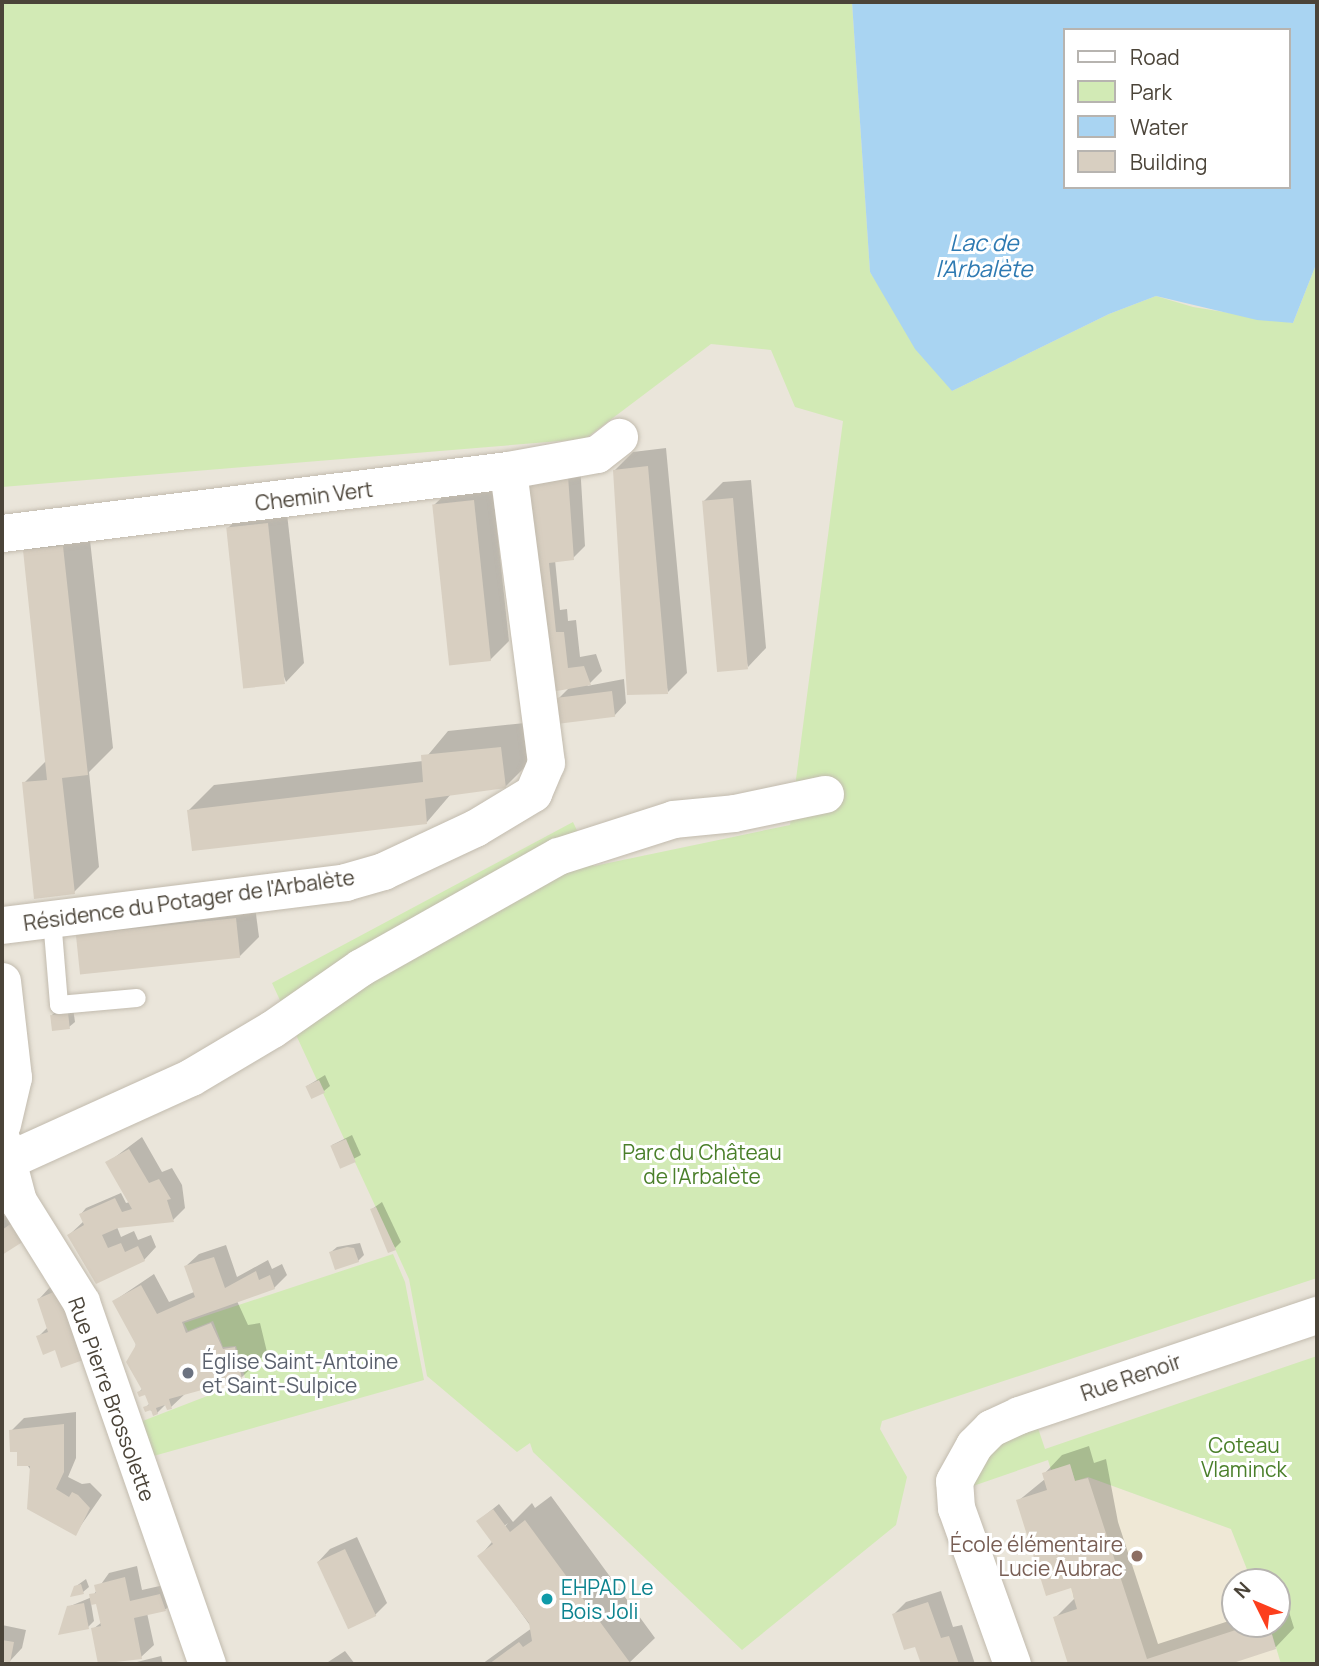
<!DOCTYPE html>
<html>
<head>
<meta charset="utf-8">
<style>
	body { margin:0 }
	#map { position:relative; width:1319px; height:1666px; overflow:hidden; background:#f6f3ec; font-family:Manrope,sans-serif }
	div>[style] { position:absolute }
	[style*='--x'] { left:calc(var(--x)*1px); top:calc(var(--y)*1px); width:calc(var(--w)*1px); rotate:calc(var(--a)*1deg) }
	.residential>* { inset:0; background:#eae5da }
	.education>* { inset:0; background:#efe8d6 }
	.green>* { inset:0; background:#d2eab5 }
	.water>* { inset:0; background:#a9d4f2 }
	.shadow>* { inset:0; background:#0003 }
	.building>* { inset:0; background:#d8cfc1; transform-origin:0 0 }
	.roads { filter:drop-shadow(0 0 2px #c2bbae) drop-shadow(0 0 2px #c2bbae) }
	.service>* { height:18px; margin:-9px; padding:0 9px; transform-origin:9px; border-radius:9px; background:#fff }
	.minor>* { height:37px; margin:-18.5px; padding:0 18.5px; transform-origin:18.5px; border-radius:18.5px; background:#fff }
	.dots>* { width:19px; height:19px; translate:-50% -50%; box-sizing:border-box; border:4px solid #fff; border-radius:50% }
	span { translate:-50% -50%; white-space:nowrap; text-align:center; line-height:1.15; -webkit-text-stroke:6px #fff; paint-order:stroke }
	.street-label { font-size:21px; color:#4b4439 }
	.park-label { font-size:21px; color:#4a7f2a }
	.worship-label { font-size:21px; color:#5b616d }
	.left { translate:0 -50%; text-align:left }
	.education-label { font-size:21px; color:#785e54 }
	.right { translate:-100% -50%; text-align:right }
	.culture-label { font-size:21px; color:#0d838f }
	.water-label { font-size:23px; color:#2e7ab2; font-style:italic }
	.frame { position:absolute; inset:0; border:4px solid #4b4439; pointer-events:none }
	.legend { position:absolute; left:1063px; top:28px; width:228px; height:161px; box-sizing:border-box; background:#fff; border:2px solid #b7b4b0; margin:0; padding:9px 12px; list-style:none; font-size:21px; color:#4b4439 }
	.legend li { display:flex; align-items:center; gap:14px; height:35px }
	.legend b { width:35px; border:2px solid #b7b4b0 }
	.north { position:absolute; left:1221px; top:1568px; width:70px; height:70px; box-sizing:border-box; background:#fff; border:2px solid #b7b4b0; border-radius:50%; rotate:313deg; font-size:19px; font-weight:700; line-height:28px; text-align:center; color:#4b4439 }
	.north::after { content:''; display:block; margin:auto; width:24px; height:32px; background:#fc3f1d; clip-path:polygon(50% 0,100% 100%,50% 72%,0 100%) }
</style>
</head>
<body>
<div id="map">
	<div class="residential">
		<i style="clip-path:polygon(evenodd,2px 2px,1317px 2px,1317px 1664px,2px 1664px,2px 2px,1065px 30px,1289px 30px,1289px 187px,1065px 187px,1065px 30px,2px 2px,1235px 1582px,1277px 1582px,1277px 1624px,1235px 1624px,1235px 1582px)"></i>
	</div>
	<div class="education">
		<i style="clip-path:polygon(1070px 1464px,1088px 1477px,1231px 1529px,1252px 1582px,1235px 1582px,1235px 1624px,1269px 1624px,1281px 1664px,1068px 1664px,1053px 1617px,1077px 1609px,1070px 1588px,1046px 1596px,1016px 1500px,1047px 1490px,1042px 1473px)"></i>
	</div>
	<div class="green">
		<i style="clip-path:polygon(2px 2px,852px 2px,870px 272px,952px 391px,1109px 314px,1156px 296px,1193px 307px,1293px 323px,1317px 262px,1317px 1278px,882px 1421px,880px 1429px,907px 1477px,896px 1525px,742px 1650px,533px 1452px,530px 1443px,517px 1452px,427px 1376px,409px 1279px,272px 983px,573px 822px,594px 866px,790px 825px,843px 421px,795px 407px,771px 350px,711px 344px,585px 439px,2px 487px)"></i>
		<i style="clip-path:polygon(393px 1254px,405px 1282px,424px 1380px,150px 1457px,140px 1422px,246px 1381px,236px 1346px,223px 1347px,213px 1321px,188px 1331px,184px 1323px)"></i>
		<i style="clip-path:polygon(1317px 1356px,1317px 1664px,1281px 1664px,1269px 1624px,1277px 1624px,1277px 1582px,1252px 1582px,1231px 1529px,1088px 1477px,1075px 1481px,1070px 1465px,1051px 1470px,1048px 1460px,973px 1486px,990px 1448px,1037px 1425px,1045px 1449px)"></i>
	</div>
	<div class="water">
		<i style="clip-path:polygon(evenodd,852px 2px,1317px 2px,1317px 262px,1293px 323px,1257px 320px,1156px 296px,1109px 314px,952px 391px,915px 349px,870px 272px,852px 2px,1065px 30px,1289px 30px,1289px 187px,1065px 187px,1065px 30px)"></i>
	</div>
	<div class="shadow">
		<i style="clip-path:polygon(666px 448px,687px 673px,668px 692px,614px 471px,633px 452px)"></i>
		<i style="clip-path:polygon(580px 464px,585px 546px,573px 558px,555px 560px,560px 610px,567px 609px,568px 621px,576px 620px,580px 657px,596px 654px,602px 671px,587px 686px,624px 679px,626px 703px,614px 716px,554px 703px,570px 687px,553px 690px,528px 480px)"></i>
		<i style="clip-path:polygon(751px 480px,766px 648px,748px 667px,704px 501px,723px 482px)"></i>
		<i style="clip-path:polygon(492px 482px,509px 641px,490px 660px,434px 505px,453px 487px)"></i>
		<i style="clip-path:polygon(286px 505px,304px 663px,286px 682px,228px 528px,247px 509px)"></i>
		<i style="clip-path:polygon(88px 522px,113px 748px,89px 772px,99px 867px,74px 892px,24px 783px,47px 760px,25px 551px,50px 526px)"></i>
		<i style="clip-path:polygon(525px 723px,530px 762px,505px 787px,451px 794px,427px 822px,189px 810px,214px 785px,423px 761px,448px 731px)"></i>
		<i style="clip-path:polygon(254px 899px,259px 937px,240px 956px,78px 936px,97px 917px)"></i>
		<i style="clip-path:polygon(73px 1008px,75px 1022px,69px 1027px,52px 1015px,58px 1010px)"></i>
		<i style="clip-path:polygon(325px 1075px,330px 1086px,324px 1091px,307px 1086px)"></i>
		<i style="clip-path:polygon(352px 1135px,361px 1155px,340px 1166px,332px 1145px)"></i>
		<i style="clip-path:polygon(142px 1137px,162px 1172px,172px 1168px,182px 1185px,185px 1208px,173px 1220px,117px 1227px,121px 1237px,134px 1231px,138px 1240px,151px 1235px,156px 1247px,144px 1260px,97px 1282px,69px 1235px,84px 1221px,81px 1214px,86px 1208px,121px 1193px,126px 1203px,130px 1202px,107px 1163px)"></i>
		<i style="clip-path:polygon(382px 1202px,401px 1242px,395px 1248px,372px 1209px)"></i>
		<i style="clip-path:polygon(9px 1215px,34px 1233px,2px 1254px,2px 1216px)"></i>
		<i style="clip-path:polygon(360px 1243px,364px 1255px,358px 1261px,331px 1252px,337px 1247px)"></i>
		<i style="clip-path:polygon(226px 1245px,237px 1277px,268px 1260px,272px 1269px,282px 1264px,287px 1275px,274px 1288px,237px 1301px,248px 1325px,260px 1323px,267px 1352px,242px 1377px,186px 1393px,171px 1407px,167px 1403px,157px 1413px,145px 1408px,150px 1403px,145px 1393px,139px 1392px,143px 1388px,135px 1356px,136px 1341px,114px 1301px,154px 1274px,169px 1302px,194px 1292px,186px 1266px,199px 1254px)"></i>
		<i style="clip-path:polygon(68px 1280px,56px 1348px,38px 1337px,48px 1327px,39px 1299px,51px 1286px)"></i>
		<i style="clip-path:polygon(76px 1412px,76px 1458px,68px 1477px,82px 1484px,90px 1483px,102px 1495px,75px 1534px,19px 1453px,11px 1431px,24px 1418px)"></i>
		<i style="clip-path:polygon(1089px 1446px,1094px 1463px,1106px 1459px,1118px 1522px,1158px 1644px,1235px 1619px,1235px 1624px,1277px 1624px,1277px 1605px,1286px 1602px,1294px 1628px,1276px 1647px,1224px 1664px,1070px 1664px,1055px 1618px,1074px 1599px,1072px 1586px,1018px 1501px,1045px 1479px,1044px 1474px,1062px 1455px)"></i>
		<i style="clip-path:polygon(551px 1496px,655px 1638px,628px 1664px,482px 1664px,532px 1628px,480px 1556px,508px 1523px,490px 1537px,478px 1521px,499px 1504px,513px 1522px,532px 1503px,535px 1508px)"></i>
		<i style="clip-path:polygon(357px 1537px,387px 1603px,375px 1615px,318px 1562px,330px 1549px)"></i>
		<i style="clip-path:polygon(137px 1566px,142px 1590px,173px 1583px,178px 1597px,166px 1609px,147px 1613px,154px 1645px,141px 1657px,100px 1664px,93px 1629px,102px 1622px,98px 1602px,91px 1603px,94px 1621px,88px 1627px,68px 1607px,92px 1597px,109px 1573px)"></i>
		<i style="clip-path:polygon(86px 1579px,89px 1587px,83px 1592px,75px 1587px)"></i>
		<i style="clip-path:polygon(941px 1591px,953px 1627px,962px 1625px,975px 1664px,923px 1664px,916px 1645px,894px 1614px,906px 1602px)"></i>
		<i style="clip-path:polygon(2px 1625px,26px 1630px,22px 1648px,10px 1661px,2px 1659px)"></i>
		<i style="clip-path:polygon(345px 1651px,355px 1664px,325px 1664px)"></i>
		<i style="clip-path:polygon(161px 1656px,163px 1664px,135px 1664px,137px 1662px)"></i>
	</div>
	<div class="building">
		<i style="clip-path:polygon(648px 466px,668px 694px,627px 695px,613px 470px)"></i>
		<i style="clip-path:polygon(568px 476px,574px 560px,549px 563px,556px 632px,564px 632px,568px 668px,584px 666px,591px 685px,551px 692px,526px 479px)"></i>
		<i style="left:733px;top:498px;width:172px;height:31px;rotate:85deg"></i>
		<i style="left:474px;top:500px;width:162px;height:42px;rotate:84deg"></i>
		<i style="left:268px;top:523px;width:162px;height:42px;rotate:84deg"></i>
		<i style="clip-path:polygon(63px 546px,88px 775px,62px 778px,75px 894px,34px 899px,22px 782px,47px 780px,23px 550px)"></i>
		<i style="left:612px;top:691px;width:26px;height:61px;rotate:83deg"></i>
		<i style="clip-path:polygon(501px 747px,506px 788px,425px 799px,427px 824px,192px 851px,187px 810px,423px 782px,421px 755px)"></i>
		<i style="left:236px;top:918px;width:40px;height:161px;rotate:84deg"></i>
		<i style="left:68px;top:1013px;width:16px;height:18px;rotate:83deg"></i>
		<i style="left:319px;top:1080px;width:14px;height:15px;rotate:65deg"></i>
		<i style="left:346px;top:1139px;width:25px;height:17px;rotate:67deg"></i>
		<i style="clip-path:polygon(129px 1149px,149px 1183px,159px 1179px,171px 1199px,167px 1200px,174px 1222px,118px 1228px,102px 1235px,108px 1248px,121px 1243px,125px 1252px,138px 1246px,145px 1261px,96px 1284px,67px 1235px,84px 1225px,79px 1214px,115px 1198px,122px 1212px,132px 1209px,105px 1162px)"></i>
		<i style="clip-path:polygon(376px 1207px,396px 1250px,388px 1253px,370px 1209px)"></i>
		<i style="clip-path:polygon(23px 1215px,35px 1234px,2px 1255px,2px 1230px)"></i>
		<i style="clip-path:polygon(347px 1247px,354px 1248px,359px 1262px,335px 1270px,329px 1252px)"></i>
		<i style="clip-path:polygon(214px 1257px,225px 1288px,256px 1271px,259px 1280px,270px 1275px,275px 1289px,182px 1322px,186px 1333px,211px 1323px,223px 1349px,235px 1347px,242px 1379px,169px 1399px,172px 1409px,167px 1410px,165px 1405px,156px 1408px,158px 1414px,153px 1416px,151px 1410px,145px 1412px,143px 1407px,149px 1405px,145px 1395px,139px 1397px,137px 1392px,142px 1390px,126px 1362px,136px 1345px,112px 1301px,141px 1285px,157px 1314px,195px 1297px,184px 1266px)"></i>
		<i style="clip-path:polygon(56px 1291px,86px 1359px,61px 1368px,55px 1350px,43px 1355px,36px 1336px,48px 1332px,37px 1299px)"></i>
		<i style="clip-path:polygon(64px 1424px,64px 1472px,56px 1489px,69px 1497px,72px 1492px,78px 1495px,90px 1508px,76px 1536px,27px 1509px,30px 1466px,17px 1466px,17px 1452px,10px 1452px,9px 1430px)"></i>
		<i style="clip-path:polygon(1070px 1464px,1075px 1481px,1088px 1478px,1147px 1659px,1254px 1624px,1269px 1624px,1276px 1649px,1230px 1664px,1068px 1664px,1053px 1617px,1077px 1609px,1071px 1588px,1046px 1596px,1016px 1500px,1047px 1490px,1042px 1473px)"></i>
		<i style="clip-path:polygon(493px 1509px,510px 1532px,525px 1520px,631px 1664px,489px 1664px,519px 1642px,523px 1647px,532px 1641px,529px 1623px,477px 1556px,493px 1544px,476px 1521px)"></i>
		<i style="left:345px;top:1549px;width:74px;height:31px;rotate:65deg"></i>
		<i style="clip-path:polygon(125px 1577px,130px 1601px,160px 1594px,166px 1611px,134px 1618px,142px 1659px,98px 1664px,91px 1628px,101px 1626px,96px 1604px,91px 1605px,89px 1594px,96px 1593px,94px 1585px)"></i>
		<i style="clip-path:polygon(81px 1584px,84px 1594px,70px 1597px,74px 1586px)"></i>
		<i style="clip-path:polygon(928px 1602px,941px 1638px,949px 1636px,959px 1664px,921px 1664px,915px 1647px,904px 1650px,892px 1614px)"></i>
		<i style="clip-path:polygon(84px 1603px,89px 1629px,58px 1635px,67px 1606px)"></i>
		<i style="clip-path:polygon(2px 1640px,14px 1642px,10px 1663px,2px 1661px)"></i>
	</div>
	<div class="roads">
		<div class="service">
			<i style="--x:52;--y:919;--w:86;--a:85.3"></i>
			<i style="--x:59;--y:1005;--w:78;--a:-5.1"></i>
		</div>
		<div class="minor">
			<i style="--x:2;--y:533;--w:510;--a:-7.1"></i>
			<i style="--x:508;--y:470;--w:90;--a:-10.2"></i>
			<i style="--x:597;--y:454;--w:28;--a:-38"></i>
			<i style="--x:2;--y:925;--w:346;--a:-7.1"></i>
			<i style="--x:345;--y:882;--w:40;--a:-16"></i>
			<i style="--x:383;--y:871;--w:102;--a:-25.1"></i>
			<i style="--x:475;--y:828;--w:68;--a:-31.1"></i>
			<i style="--x:533;--y:793;--w:33;--a:-67"></i>
			<i style="--x:546;--y:763;--w:295;--a:-97.4"></i>
			<i style="--x:2;--y:981;--w:97;--a:83.5"></i>
			<i style="--x:13;--y:1077;--w:48;--a:103.2"></i>
			<i style="--x:2;--y:1141;--w:62;--a:75.1"></i>
			<i style="--x:18;--y:1201;--w:119;--a:58"></i>
			<i style="--x:81;--y:1302;--w:383;--a:70.8"></i>
			<i style="--x:6;--y:1161;--w:203;--a:-24.4"></i>
			<i style="--x:191;--y:1077;--w:94;--a:-30.7"></i>
			<i style="--x:272;--y:1029;--w:108;--a:-34.9"></i>
			<i style="--x:361;--y:967;--w:226;--a:-29.4"></i>
			<i style="--x:558;--y:856;--w:121;--a:-17.8"></i>
			<i style="--x:673;--y:819;--w:61;--a:-5.6"></i>
			<i style="--x:734;--y:813;--w:93;--a:-11.8"></i>
			<i style="--x:1012;--y:1664;--w:166;--a:-109.7"></i>
			<i style="--x:956;--y:1508;--w:27;--a:-94"></i>
			<i style="--x:954;--y:1481;--w:41;--a:-60.9"></i>
			<i style="--x:974;--y:1445;--w:24;--a:-45"></i>
			<i style="--x:991;--y:1428;--w:31;--a:-25"></i>
			<i style="--x:1019;--y:1415;--w:314;--a:-18.6"></i>
		</div>
	</div>
	<div class="dots">
		<i style="left:188px;top:1373px;background:#6b7280"></i>
		<i style="left:1137px;top:1556px;background:#8d6e63"></i>
		<i style="left:547px;top:1599px;background:#0f9aa8"></i>
	</div>
	<div class="street-label">
		<span style="left:314px;top:496px;rotate:-7deg">Chemin Vert</span>
		<span style="left:189px;top:900px;rotate:-8deg">Résidence du Potager de l'Arbalète</span>
		<span style="left:1131px;top:1377px;rotate:-19deg">Rue Renoir</span>
		<span style="left:112px;top:1399px;rotate:70deg">Rue Pierre Brossolette</span>
	</div>
	<div class="park-label">
		<span style="left:702px;top:1164px">Parc du Château<br>de l'Arbalète</span>
		<span style="left:1244px;top:1457px">Coteau<br>Vlaminck</span>
	</div>
	<div class="worship-label">
		<span class="left" style="left:202px;top:1373px">Église Saint-Antoine<br>et Saint-Sulpice</span>
	</div>
	<div class="education-label">
		<span class="right" style="left:1123px;top:1556px">École élémentaire<br>Lucie Aubrac</span>
	</div>
	<div class="culture-label">
		<span class="left" style="left:561px;top:1599px">EHPAD Le<br>Bois Joli</span>
	</div>
	<div class="water-label">
		<span style="left:984px;top:255px">Lac de<br>l'Arbalète</span>
	</div>
	<div class="frame"></div>
	<ul class="legend">
	<li><b style="height:9px;background:#fff"></b>Road</li>
	<li><b style="height:19px;background:#d2eab5"></b>Park</li>
	<li><b style="height:19px;background:#a9d4f2"></b>Water</li>
	<li><b style="height:19px;background:#d8cfc1"></b>Building</li>
	</ul>
	<div class="north">N</div>
</div>
</body>
</html>
